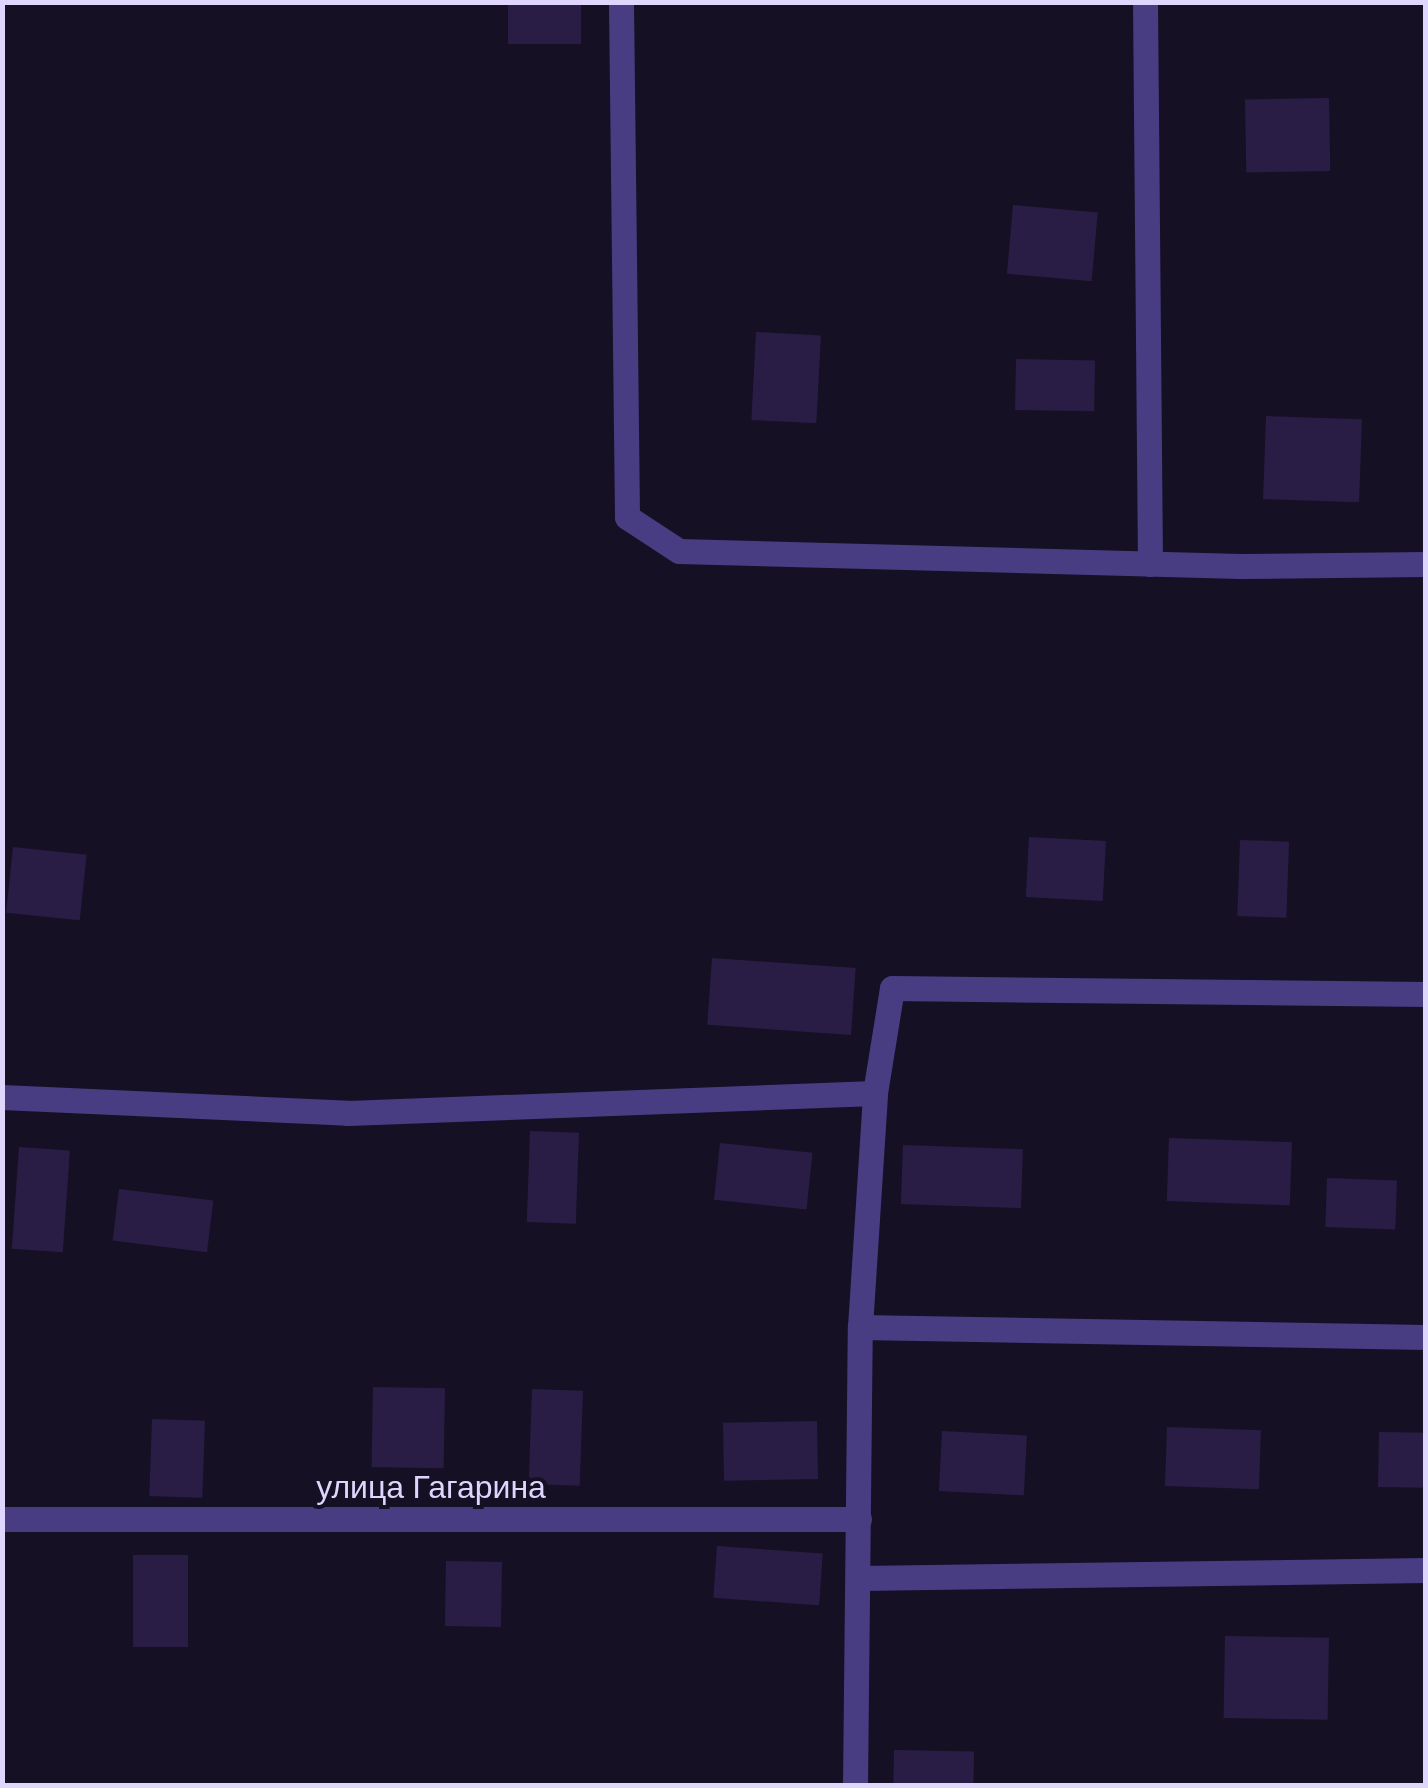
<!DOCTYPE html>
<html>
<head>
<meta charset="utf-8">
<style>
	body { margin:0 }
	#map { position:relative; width:1428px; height:1788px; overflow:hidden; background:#161025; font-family:"DM Sans",sans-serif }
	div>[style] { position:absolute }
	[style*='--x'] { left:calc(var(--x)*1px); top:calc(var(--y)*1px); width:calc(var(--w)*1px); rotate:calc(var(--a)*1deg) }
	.building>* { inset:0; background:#2a1d45; transform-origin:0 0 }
	.minor>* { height:25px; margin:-12.5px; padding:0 12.5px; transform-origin:12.5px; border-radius:12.5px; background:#483d82 }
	span { translate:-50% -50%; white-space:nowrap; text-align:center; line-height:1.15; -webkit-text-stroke:8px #161025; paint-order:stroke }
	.street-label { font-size:32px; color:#dfd6fd }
	.frame { position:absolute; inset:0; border:5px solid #dfd6fd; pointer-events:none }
</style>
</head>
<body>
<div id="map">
	<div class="building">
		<i style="left:508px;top:2px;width:73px;height:42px"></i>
		<i style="left:1329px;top:98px;width:73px;height:84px;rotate:89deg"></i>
		<i style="left:1013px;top:205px;width:85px;height:69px;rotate:5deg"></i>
		<i style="left:756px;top:332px;width:65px;height:88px;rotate:3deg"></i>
		<i style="left:1016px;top:359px;width:79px;height:51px;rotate:1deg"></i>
		<i style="left:1266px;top:416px;width:96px;height:83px;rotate:2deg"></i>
		<i style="left:1029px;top:837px;width:77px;height:60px;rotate:3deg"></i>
		<i style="left:1240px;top:840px;width:49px;height:76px;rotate:2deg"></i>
		<i style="left:13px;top:847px;width:74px;height:66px;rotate:6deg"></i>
		<i style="left:712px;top:958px;width:144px;height:67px;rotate:4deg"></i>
		<i style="left:530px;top:1131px;width:49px;height:91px;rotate:2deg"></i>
		<i style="left:1169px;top:1138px;width:123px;height:63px;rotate:2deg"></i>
		<i style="left:720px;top:1143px;width:93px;height:57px;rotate:6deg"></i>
		<i style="left:903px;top:1145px;width:120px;height:59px;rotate:2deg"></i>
		<i style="left:19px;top:1147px;width:51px;height:102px;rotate:4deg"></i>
		<i style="left:1327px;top:1178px;width:70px;height:49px;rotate:2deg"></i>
		<i style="left:119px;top:1189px;width:95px;height:52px;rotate:7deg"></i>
		<i style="left:373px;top:1387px;width:72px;height:80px;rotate:1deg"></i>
		<i style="left:532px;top:1389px;width:51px;height:95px;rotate:2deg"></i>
		<i style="left:152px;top:1419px;width:53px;height:77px;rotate:2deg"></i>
		<i style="left:817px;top:1421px;width:58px;height:94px;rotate:89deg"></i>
		<i style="left:1167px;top:1427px;width:94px;height:59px;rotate:2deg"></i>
		<i style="left:942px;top:1431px;width:85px;height:60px;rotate:3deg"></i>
		<i style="left:1379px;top:1432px;width:47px;height:55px;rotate:1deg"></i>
		<i style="left:717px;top:1546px;width:106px;height:52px;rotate:4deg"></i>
		<i style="left:133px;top:1555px;width:55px;height:92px"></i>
		<i style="left:446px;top:1561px;width:56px;height:65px;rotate:1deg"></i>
		<i style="left:1225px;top:1636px;width:104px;height:82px;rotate:1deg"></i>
		<i style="left:894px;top:1750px;width:80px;height:36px;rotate:1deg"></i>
	</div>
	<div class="minor">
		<i style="--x:621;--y:2;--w:515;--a:89.33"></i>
		<i style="--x:627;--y:517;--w:62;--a:33.2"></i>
		<i style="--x:679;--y:551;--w:561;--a:1.53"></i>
		<i style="--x:1240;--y:566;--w:186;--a:-0.6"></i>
		<i style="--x:1145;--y:2;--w:562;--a:89.49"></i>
		<i style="--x:2;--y:1097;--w:346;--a:2.6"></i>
		<i style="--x:348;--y:1113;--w:527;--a:-2.17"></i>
		<i style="--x:860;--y:1327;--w:566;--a:1.01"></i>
		<i style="--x:2;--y:1519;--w:857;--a:0"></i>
		<i style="--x:859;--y:1578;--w:567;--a:-0.81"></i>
		<i style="--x:855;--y:1786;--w:459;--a:-89.4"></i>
		<i style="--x:860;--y:1327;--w:234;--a:-86.3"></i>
		<i style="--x:875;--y:1093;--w:106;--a:-80.8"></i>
		<i style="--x:892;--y:988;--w:534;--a:0.64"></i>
	</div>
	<div class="street-label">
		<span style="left:431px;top:1487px">улица Гагарина</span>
	</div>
	<div class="frame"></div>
</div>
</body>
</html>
